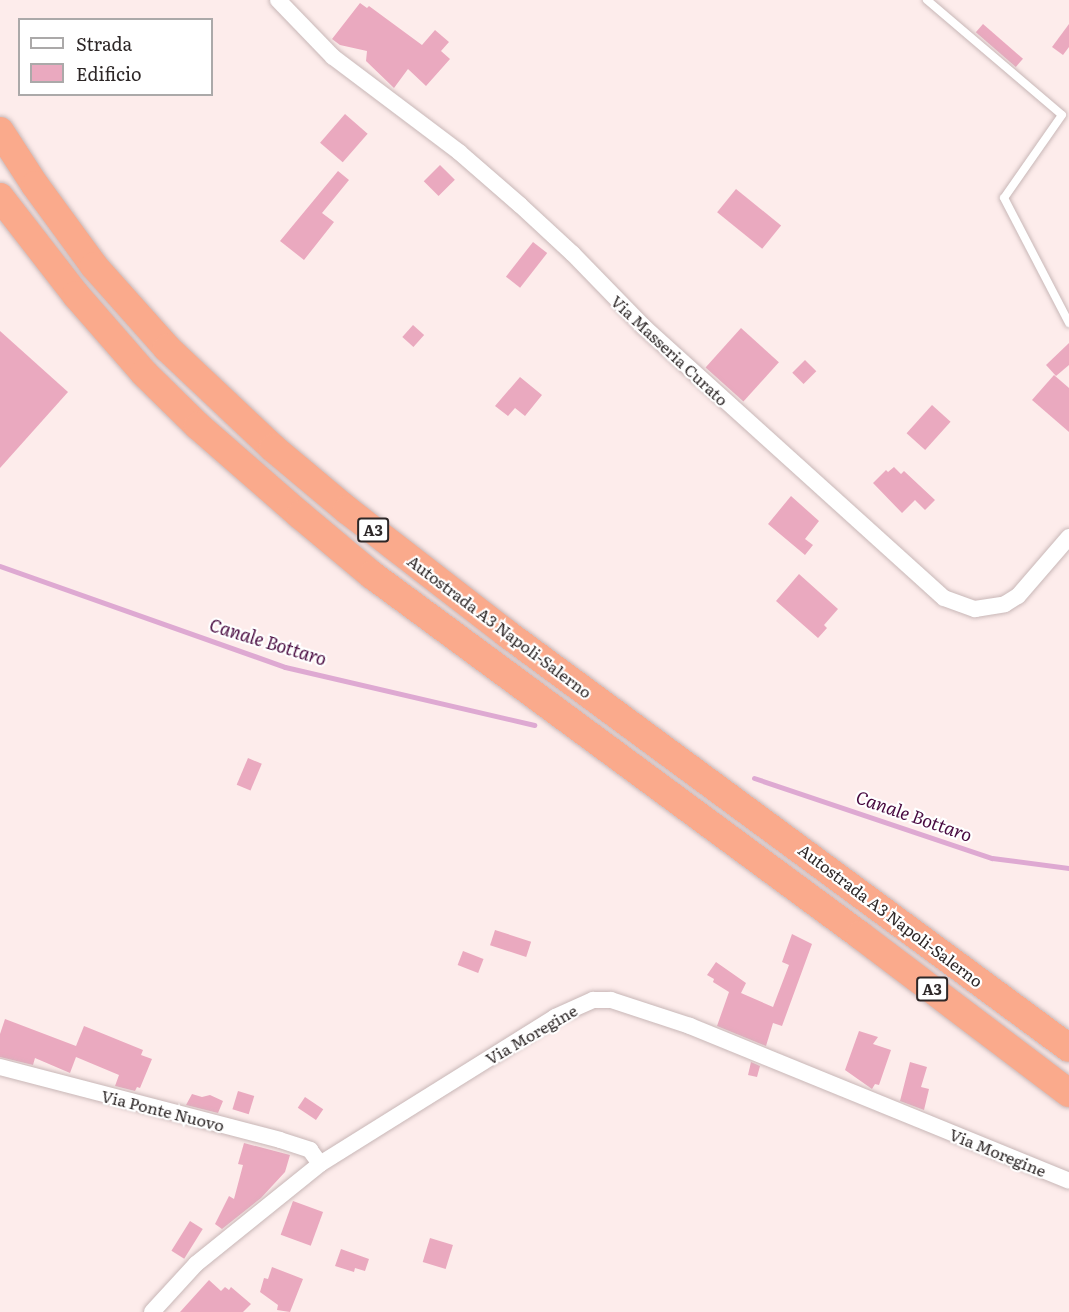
<!DOCTYPE html>
<html>
<head>
<meta charset="utf-8">
<style>
	body { margin:0 }
	#map { position:relative; width:1069px; height:1312px; overflow:hidden; background:#fdeceb; font-family:Literata,serif }
	div>[style] { position:absolute }
	[style*='--x'] { left:calc(var(--x)*1px); top:calc(var(--y)*1px); width:calc(var(--w)*1px); rotate:calc(var(--a)*1deg) }
	.stream>* { height:5px; margin:-2.5px; padding:0 2.5px; transform-origin:2.5px; border-radius:2.5px; background:#dea9d2 }
	.building>* { inset:0; background:#eaa9bf; transform-origin:0 0 }
	.roads { filter:drop-shadow(0 0 2px #c8b7b7) drop-shadow(0 0 2px #c8b7b7) }
	.service>* { height:8px; margin:-4px; padding:0 4px; transform-origin:4px; border-radius:4px; background:#fff }
	.minor>* { height:16px; margin:-8px; padding:0 8px; transform-origin:8px; border-radius:8px; background:#fff }
	.motorway>* { height:28px; margin:-14px; padding:0 14px; transform-origin:14px; border-radius:14px; background:#faaa8c }
	span { translate:-50% -50%; white-space:nowrap; text-align:center; line-height:1.15; -webkit-text-stroke:4.5px #fff; paint-order:stroke }
	.shield-label span { padding:2px 4px; background:#fff; border:2px solid; border-radius:4px; -webkit-text-stroke-width:0 }
	.shield-label { font-size:15px; color:#2d2727; font-weight:700 }
	.street-label { font-size:16px; color:#2d2727 }
	.water-label { font-size:18px; color:#47093f; font-style:italic }
	.legend { position:absolute; left:18px; top:18px; width:195px; height:78px; box-sizing:border-box; background:#fff; border:2px solid #aba9a9; margin:0; padding:8px 10px; list-style:none; font-size:18px; color:#2d2727 }
	.legend li { display:flex; align-items:center; gap:12px; height:30px }
	.legend b { width:30px; border:2px solid #aba9a9 }
</style>
</head>
<body>
<div id="map">
	<div class="stream">
		<i style="--x:0;--y:566;--w:302;--a:19.5"></i>
		<i style="--x:285;--y:667;--w:256;--a:13.1"></i>
		<i style="--x:754;--y:778;--w:251;--a:18.6"></i>
		<i style="--x:992;--y:858;--w:78;--a:7.4"></i>
	</div>
	<div class="building">
		<i style="clip-path:polygon(360px 3px,367px 8px,369px 6px,422px 45px,435px 30px,449px 42px,441px 51px,450px 59px,426px 86px,408px 69px,394px 88px,366px 61px,367px 51px,340px 45px,332px 39px)"></i>
		<i style="left:983px;top:24px;width:53px;height:11px;rotate:41deg"></i>
		<i style="clip-path:polygon(1069px 24px,1069px 47px,1063px 55px,1052px 47px)"></i>
		<i style="left:345px;top:114px;width:30px;height:38px;rotate:41deg"></i>
		<i style="left:440px;top:165px;width:21px;height:23px;rotate:45deg"></i>
		<i style="clip-path:polygon(338px 171px,349px 180px,322px 213px,334px 222px,304px 260px,280px 241px)"></i>
		<i style="left:736px;top:189px;width:58px;height:30px;rotate:39deg"></i>
		<i style="left:533px;top:242px;width:18px;height:44px;rotate:38deg"></i>
		<i style="left:413px;top:325px;width:15px;height:16px;rotate:42deg"></i>
		<i style="left:741px;top:328px;width:51px;height:53px;rotate:42deg"></i>
		<i style="clip-path:polygon(0 331px,68px 392px,0 468px)"></i>
		<i style="clip-path:polygon(1069px 343px,1069px 365px,1056px 376px,1046px 365px)"></i>
		<i style="left:805px;top:360px;width:16px;height:18px;rotate:45deg"></i>
		<i style="clip-path:polygon(1054px 375px,1069px 388px,1069px 432px,1032px 400px)"></i>
		<i style="clip-path:polygon(520px 377px,542px 395px,525px 416px,515px 408px,508px 416px,495px 406px)"></i>
		<i style="left:932px;top:405px;width:25px;height:38px;rotate:42deg"></i>
		<i style="clip-path:polygon(894px 467px,901px 474px,904px 471px,935px 500px,925px 510px,915px 500px,902px 513px,873px 483px,886px 470px,888px 472px)"></i>
		<i style="clip-path:polygon(791px 496px,819px 521px,805px 539px,813px 545px,805px 555px,768px 524px)"></i>
		<i style="clip-path:polygon(799px 574px,838px 609px,824px 625px,827px 628px,818px 638px,776px 601px)"></i>
		<i style="left:248px;top:758px;width:15px;height:29px;rotate:23deg"></i>
		<i style="left:495px;top:930px;width:38px;height:16px;rotate:18deg"></i>
		<i style="clip-path:polygon(792px 934px,812px 944px,782px 1026px,773px 1023px,766px 1046px,717px 1026px,729px 992px,713px 982px,714px 979px,707px 975px,716px 962px,746px 983px,741px 993px,773px 1007px,789px 965px,782px 962px)"></i>
		<i style="left:463px;top:951px;width:22px;height:15px;rotate:21deg"></i>
		<i style="clip-path:polygon(5px 1019px,76px 1046px,84px 1026px,143px 1050px,141px 1055px,152px 1059px,140px 1088px,137px 1087px,135px 1091px,115px 1086px,119px 1075px,76px 1057px,70px 1073px,35px 1058px,33px 1065px,0 1057px,0 1034px)"></i>
		<i style="clip-path:polygon(859px 1031px,878px 1037px,873px 1044px,891px 1050px,879px 1085px,875px 1084px,872px 1089px,845px 1070px)"></i>
		<i style="clip-path:polygon(751px 1062px,760px 1066px,757px 1077px,748px 1075px)"></i>
		<i style="clip-path:polygon(910px 1062px,927px 1067px,921px 1087px,929px 1089px,924px 1110px,900px 1101px)"></i>
		<i style="left:238px;top:1091px;width:17px;height:19px;rotate:17deg"></i>
		<i style="clip-path:polygon(192px 1094px,202px 1097px,210px 1095px,223px 1101px,218px 1113px,186px 1105px)"></i>
		<i style="left:305px;top:1097px;width:22px;height:13px;rotate:34deg"></i>
		<i style="clip-path:polygon(244px 1143px,290px 1155px,285px 1172px,261px 1198px,222px 1229px,215px 1224px,229px 1196px,234px 1199px,243px 1165px,238px 1164px)"></i>
		<i style="left:293px;top:1201px;width:32px;height:36px;rotate:20deg"></i>
		<i style="left:190px;top:1221px;width:15px;height:35px;rotate:32deg"></i>
		<i style="left:430px;top:1238px;width:24px;height:25px;rotate:17deg"></i>
		<i style="clip-path:polygon(341px 1249px,369px 1259px,365px 1271px,355px 1268px,354px 1272px,335px 1266px)"></i>
		<i style="clip-path:polygon(272px 1267px,303px 1279px,290px 1312px,277px 1310px,278px 1305px,260px 1292px,264px 1278px,268px 1279px)"></i>
		<i style="clip-path:polygon(209px 1280px,221px 1291px,225px 1287px,229px 1290px,231px 1287px,251px 1304px,243px 1312px,180px 1312px)"></i>
	</div>
	<div class="roads">
		<div class="service">
			<i style="--x:927;--y:0;--w:177;--a:40.4"></i>
			<i style="--x:1062;--y:115;--w:101;--a:124.9"></i>
			<i style="--x:1004;--y:198;--w:141;--a:62.5"></i>
		</div>
		<div class="minor">
			<i style="--x:278;--y:0;--w:79;--a:46"></i>
			<i style="--x:333;--y:57;--w:158;--a:37"></i>
			<i style="--x:459;--y:152;--w:81;--a:41"></i>
			<i style="--x:520;--y:205;--w:72;--a:42.8"></i>
			<i style="--x:573;--y:254;--w:102;--a:45.8"></i>
			<i style="--x:644;--y:327;--w:404;--a:42.1"></i>
			<i style="--x:944;--y:598;--w:33;--a:20"></i>
			<i style="--x:975;--y:609;--w:30;--a:-9"></i>
			<i style="--x:1005;--y:604;--w:15;--a:-32"></i>
			<i style="--x:1018;--y:596;--w:78;--a:-49.2"></i>
			<i style="--x:0;--y:1067;--w:289;--a:14.6"></i>
			<i style="--x:280;--y:1140;--w:32;--a:18"></i>
			<i style="--x:310;--y:1150;--w:17;--a:54"></i>
			<i style="--x:152;--y:1312;--w:65;--a:-47.5"></i>
			<i style="--x:196;--y:1264;--w:159;--a:-38.9"></i>
			<i style="--x:320;--y:1164;--w:277;--a:-32"></i>
			<i style="--x:555;--y:1017;--w:42;--a:-24.1"></i>
			<i style="--x:593;--y:1000;--w:18;--a:0"></i>
			<i style="--x:611;--y:1000;--w:83;--a:18.2"></i>
			<i style="--x:690;--y:1026;--w:409;--a:22.2"></i>
		</div>
		<div class="motorway">
			<i style="--x:0;--y:131;--w:64;--a:57.1"></i>
			<i style="--x:35;--y:185;--w:100;--a:53.9"></i>
			<i style="--x:94;--y:266;--w:110;--a:48.3"></i>
			<i style="--x:167;--y:348;--w:146;--a:43.3"></i>
			<i style="--x:273;--y:448;--w:97;--a:40"></i>
			<i style="--x:347;--y:510;--w:201;--a:37.7"></i>
			<i style="--x:506;--y:633;--w:699;--a:36.39"></i>
			<i style="--x:0;--y:197;--w:124;--a:52.2"></i>
			<i style="--x:76;--y:295;--w:103;--a:48.9"></i>
			<i style="--x:144;--y:373;--w:76;--a:44.5"></i>
			<i style="--x:198;--y:426;--w:135;--a:41.1"></i>
			<i style="--x:300;--y:515;--w:94;--a:39.8"></i>
			<i style="--x:372;--y:575;--w:606;--a:36.42"></i>
			<i style="--x:860;--y:935;--w:262;--a:37.1"></i>
		</div>
	</div>
	<div class="shield-label">
		<span style="left:373px;top:530px">A3</span>
		<span style="left:932px;top:989px">A3</span>
	</div>
	<div class="street-label">
		<span style="left:670px;top:350px;rotate:43deg">Via Masseria Curato</span>
		<span style="left:500px;top:626px;rotate:37deg">Autostrada A3 Napoli-Salerno</span>
		<span style="left:891px;top:915px;rotate:37deg">Autostrada A3 Napoli-Salerno</span>
		<span style="left:531px;top:1034px;rotate:-30deg">Via Moregine</span>
		<span style="left:163px;top:1110px;rotate:14deg">Via Ponte Nuovo</span>
		<span style="left:998px;top:1152px;rotate:22deg">Via Moregine</span>
	</div>
	<div class="water-label">
		<span style="left:268px;top:642px;rotate:17deg">Canale Bottaro</span>
		<span style="left:914px;top:816px;rotate:19deg">Canale Bottaro</span>
	</div>
	<ul class="legend">
	<li><b style="height:8px;background:#fff"></b>Strada</li>
	<li><b style="height:16px;background:#eaa9bf"></b>Edificio</li>
	</ul>
</div>
</body>
</html>
